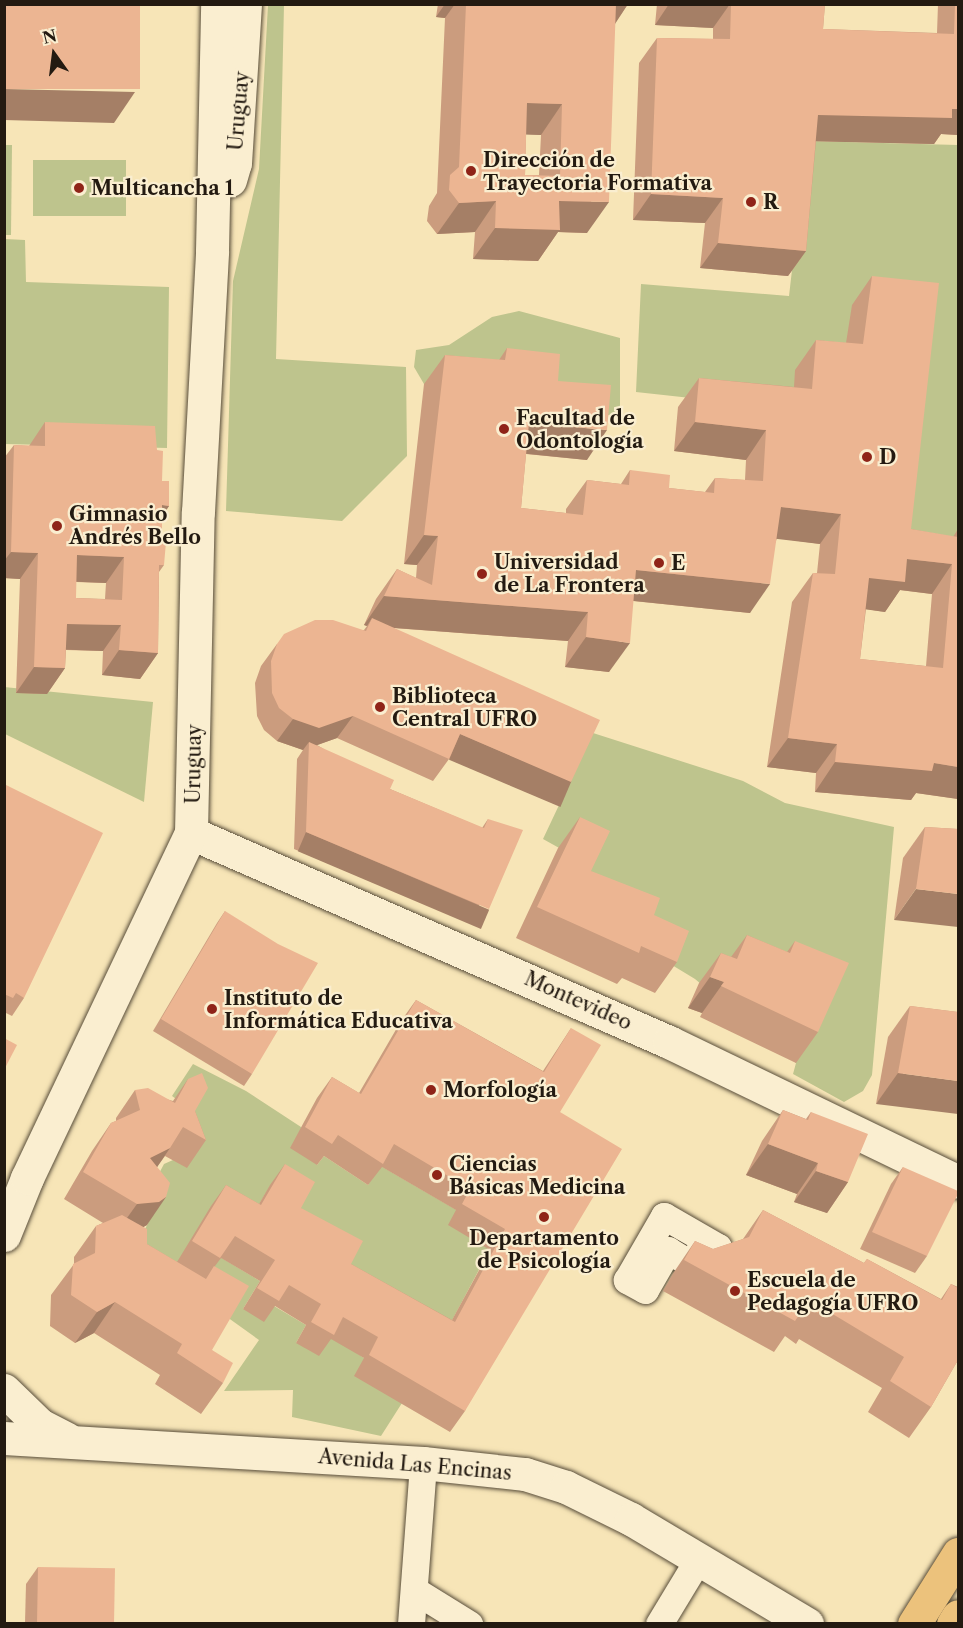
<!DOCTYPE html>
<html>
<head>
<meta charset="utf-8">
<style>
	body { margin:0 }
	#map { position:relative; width:963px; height:1628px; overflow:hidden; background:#f7e5b7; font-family:"Libre Caslon Text",serif }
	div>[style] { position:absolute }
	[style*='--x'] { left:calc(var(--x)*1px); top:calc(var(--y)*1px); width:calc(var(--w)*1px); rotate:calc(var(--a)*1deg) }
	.green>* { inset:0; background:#bec48d; transform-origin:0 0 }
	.roads { filter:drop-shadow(0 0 2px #584d3a) drop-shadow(0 0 2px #584d3a) }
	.street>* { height:27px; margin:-13.5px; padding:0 13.5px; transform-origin:13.5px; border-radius:13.5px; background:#faeed0 }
	.secondary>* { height:33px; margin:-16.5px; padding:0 16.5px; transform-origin:16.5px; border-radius:16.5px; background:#faeed0 }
	.primary>* { height:33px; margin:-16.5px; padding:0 16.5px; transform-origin:16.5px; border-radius:16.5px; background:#ecc27c }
	.wall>* { inset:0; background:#cb9c7e }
	.shaded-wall>* { inset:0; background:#a57f66; transform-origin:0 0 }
	.building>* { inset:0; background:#ecb592; transform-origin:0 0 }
	.dots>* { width:16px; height:16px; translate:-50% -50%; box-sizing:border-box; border:3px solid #faeed0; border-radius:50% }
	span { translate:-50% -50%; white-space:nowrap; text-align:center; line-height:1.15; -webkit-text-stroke:4.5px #faeed0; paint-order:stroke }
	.street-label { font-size:20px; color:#231a11 }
	.poi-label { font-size:20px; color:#231a11; font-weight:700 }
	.left { translate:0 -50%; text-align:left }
	.frame { position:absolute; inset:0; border:6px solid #231a11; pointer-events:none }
	.north { position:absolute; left:24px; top:24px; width:60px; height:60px; -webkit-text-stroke:4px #faeed0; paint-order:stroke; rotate:346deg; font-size:16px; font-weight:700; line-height:24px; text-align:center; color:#231a11 }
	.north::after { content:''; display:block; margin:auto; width:21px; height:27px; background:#231a11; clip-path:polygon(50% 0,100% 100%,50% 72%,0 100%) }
</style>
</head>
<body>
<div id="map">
	<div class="green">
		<i style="clip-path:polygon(268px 5px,284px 5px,276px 359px,406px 367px,407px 456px,342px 521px,226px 511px,233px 281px,259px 169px)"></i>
		<i style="clip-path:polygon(807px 141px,958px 145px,958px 544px,895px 546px,842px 373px,792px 409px,636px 392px,641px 284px,789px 296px)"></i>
		<i style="clip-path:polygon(5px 145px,12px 145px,11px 235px,5px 235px)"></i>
		<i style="left:33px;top:160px;width:93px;height:56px"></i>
		<i style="clip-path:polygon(5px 239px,25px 240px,26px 282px,169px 287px,167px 448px,5px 444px)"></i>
		<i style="clip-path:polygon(519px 311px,620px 338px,620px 417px,424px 384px,414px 367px,416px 350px,449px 345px,492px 317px)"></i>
		<i style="clip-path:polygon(4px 687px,153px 702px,144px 802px,5px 734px)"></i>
		<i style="clip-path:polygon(593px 733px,743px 781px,785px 803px,894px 827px,872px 1075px,863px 1091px,844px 1102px,793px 1074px,796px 1063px,695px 979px,667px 962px,561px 849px,543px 839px)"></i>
		<i style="clip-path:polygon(193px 1064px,246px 1091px,301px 1127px,317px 1165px,324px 1156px,368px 1185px,379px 1165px,498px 1234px,440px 1343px,336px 1285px,270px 1186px,246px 1226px,220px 1257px,260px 1281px,243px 1309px,274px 1306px,306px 1325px,296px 1343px,329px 1334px,364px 1358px,402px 1403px,381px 1436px,292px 1417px,293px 1390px,224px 1391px,259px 1340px,227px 1317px,138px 1274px,144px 1231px,158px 1204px,155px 1181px,164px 1164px,182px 1156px,193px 1111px,172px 1096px)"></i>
	</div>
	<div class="roads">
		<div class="street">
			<i style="--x:664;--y:1216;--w:62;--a:29.9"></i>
			<i style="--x:718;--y:1247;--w:14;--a:120"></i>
			<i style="--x:711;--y:1259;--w:14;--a:-146"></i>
			<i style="--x:699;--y:1251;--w:15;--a:122"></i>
			<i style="--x:691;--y:1264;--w:27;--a:-149"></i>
			<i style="--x:668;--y:1250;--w:46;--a:119.9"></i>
			<i style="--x:645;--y:1290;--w:21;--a:-151"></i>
			<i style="--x:627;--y:1280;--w:74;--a:-60"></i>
			<i style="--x:414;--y:1590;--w:65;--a:31.7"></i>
			<i style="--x:411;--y:1624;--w:161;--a:-85.7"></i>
			<i style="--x:659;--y:1624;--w:77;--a:-58.8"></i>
		</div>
		<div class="secondary">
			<i style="--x:230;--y:180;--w:18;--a:-74"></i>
			<i style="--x:235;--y:163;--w:159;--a:-86.4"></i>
			<i style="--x:191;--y:833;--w:522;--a:23.62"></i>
			<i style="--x:669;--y:1042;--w:321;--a:25.8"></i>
			<i style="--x:4;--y:1235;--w:61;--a:-68"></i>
			<i style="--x:27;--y:1178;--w:382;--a:-64.6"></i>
			<i style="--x:191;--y:833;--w:321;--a:-88.8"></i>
			<i style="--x:198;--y:512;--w:261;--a:-86.9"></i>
			<i style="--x:212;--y:251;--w:247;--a:-88.8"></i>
			<i style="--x:4;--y:1390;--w:50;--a:44.2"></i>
			<i style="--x:40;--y:1425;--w:30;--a:27"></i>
			<i style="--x:4;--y:1438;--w:420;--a:3.4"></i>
			<i style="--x:423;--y:1463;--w:103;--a:6.2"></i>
			<i style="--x:525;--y:1474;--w:43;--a:17.6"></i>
			<i style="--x:566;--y:1487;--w:72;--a:26.2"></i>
			<i style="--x:631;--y:1519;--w:205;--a:30.8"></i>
		</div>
		<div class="primary">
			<i style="--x:914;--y:1624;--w:83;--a:-57.8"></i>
			<i style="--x:953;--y:1624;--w:9;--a:-58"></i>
		</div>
	</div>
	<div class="wall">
		<i style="clip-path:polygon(evenodd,438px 4px,628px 4px,615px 23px,587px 233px,558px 232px,538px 261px,473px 259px,475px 232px,437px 234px,427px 221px,429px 206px,437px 193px,445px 18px,436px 17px,438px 4px,526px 134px,541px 135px,539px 175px,525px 175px,526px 134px)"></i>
		<i style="clip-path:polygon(657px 4px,825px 4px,823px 29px,937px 33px,938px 4px,958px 4px,958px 135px,941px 134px,934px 144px,816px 141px,806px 251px,788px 276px,700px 268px,705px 223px,633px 220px,639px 63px,657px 38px,713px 39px,713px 28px,655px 25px)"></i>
		<i style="clip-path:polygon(evenodd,872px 276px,911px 529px,953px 537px,958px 529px,958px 799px,916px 793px,911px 800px,815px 792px,816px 773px,767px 767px,792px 602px,813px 573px,817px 573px,820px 544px,777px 538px,750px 613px,633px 601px,609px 672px,565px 667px,568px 641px,393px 628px,571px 782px,555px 804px,449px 759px,433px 781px,337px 738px,317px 745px,390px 789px,482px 828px,488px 819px,477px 926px,294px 849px,297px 759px,303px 750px,277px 741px,264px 730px,257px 716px,255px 683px,261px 666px,277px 644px,364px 630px,367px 626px,364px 625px,376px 599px,397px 569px,416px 578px,417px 565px,404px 564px,424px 384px,445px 355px,499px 360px,507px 348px,558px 381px,587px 460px,526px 454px,521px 508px,566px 513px,566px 509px,587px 480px,621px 484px,630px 470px,669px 488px,705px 492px,715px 478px,745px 480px,746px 460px,674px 451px,678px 407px,699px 378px,794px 387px,795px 370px,816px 340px,846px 343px,852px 305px,872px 276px,900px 590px,932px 594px,926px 666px,860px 659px,866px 609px,885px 612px,900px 590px)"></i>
		<i style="clip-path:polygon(evenodd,45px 422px,157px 450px,162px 481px,169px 506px,162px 516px,162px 541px,164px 565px,159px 572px,158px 653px,140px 679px,102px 675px,103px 651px,66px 650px,65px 668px,47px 694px,16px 693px,20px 579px,4px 578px,4px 458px,14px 445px,29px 446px,45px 422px,76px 582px,106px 583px,105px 599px,76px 598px,76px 582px)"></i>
		<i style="clip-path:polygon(4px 784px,24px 998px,12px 1016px,4px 1012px)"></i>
		<i style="clip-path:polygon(580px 817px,591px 871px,654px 915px,677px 962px,655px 993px,622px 978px,617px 984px,516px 938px,558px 848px)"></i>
		<i style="clip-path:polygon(925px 827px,958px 829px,894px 920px,903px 858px)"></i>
		<i style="clip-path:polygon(225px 911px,252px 1074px,244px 1086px,153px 1031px,217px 923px)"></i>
		<i style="clip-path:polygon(747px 935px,787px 952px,795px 941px,818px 1032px,796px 1063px,700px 1017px,702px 1013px,688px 1008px,699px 983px,721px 953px,731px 957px)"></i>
		<i style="clip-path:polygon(416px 1000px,543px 1071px,571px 1028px,560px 1112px,465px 1411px,450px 1432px,354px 1376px,364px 1358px,331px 1339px,319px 1356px,296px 1343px,306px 1325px,275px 1306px,264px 1322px,243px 1309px,260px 1281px,221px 1258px,215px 1266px,212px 1350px,223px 1383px,201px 1414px,155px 1384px,160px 1375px,94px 1333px,75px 1343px,50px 1326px,51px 1295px,74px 1264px,74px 1257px,96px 1226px,103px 1223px,64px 1199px,92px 1151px,111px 1123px,116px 1121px,116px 1118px,135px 1090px,173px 1101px,188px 1079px,195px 1111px,206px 1140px,187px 1168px,165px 1156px,157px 1167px,147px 1225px,143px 1227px,147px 1244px,177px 1262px,211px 1206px,226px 1185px,259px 1204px,270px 1185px,285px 1164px,301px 1208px,351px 1264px,452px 1320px,490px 1250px,448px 1225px,456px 1210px,382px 1167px,368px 1185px,324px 1156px,317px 1165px,290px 1148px,317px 1098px,332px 1077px,359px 1093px,401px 1021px)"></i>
		<i style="clip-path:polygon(910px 1006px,958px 1012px,876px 1104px,888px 1037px)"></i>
		<i style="clip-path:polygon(783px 1110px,806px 1119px,811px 1112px,848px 1182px,827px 1213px,794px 1202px,797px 1194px,746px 1175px,762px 1141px)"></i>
		<i style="clip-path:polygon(903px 1167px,927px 1256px,915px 1273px,860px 1249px,891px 1184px)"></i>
		<i style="clip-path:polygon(763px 1210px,864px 1263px,867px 1259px,941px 1299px,951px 1284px,958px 1287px,958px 1286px,958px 1360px,931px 1407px,909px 1438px,868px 1412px,882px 1388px,799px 1339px,796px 1344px,785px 1336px,774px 1352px,663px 1291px,674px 1272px,695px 1241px,713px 1249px,743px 1239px)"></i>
		<i style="clip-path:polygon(38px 1567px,113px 1623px,25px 1623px,26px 1584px)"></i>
	</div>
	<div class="shaded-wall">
		<i style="clip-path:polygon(445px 4px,455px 4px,445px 18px,436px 17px)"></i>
		<i style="clip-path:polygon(610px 4px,628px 4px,613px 27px)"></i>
		<i style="clip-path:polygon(669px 4px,730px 4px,713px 28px,655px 25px)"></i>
		<i style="clip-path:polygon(4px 89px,135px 92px,114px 123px,4px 120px)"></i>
		<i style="clip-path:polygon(527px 103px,562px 104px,541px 135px,505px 134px)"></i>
		<i style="clip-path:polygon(952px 109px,958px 109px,958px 135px,941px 134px,934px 144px,801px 141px,818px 115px)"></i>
		<i style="clip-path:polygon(651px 194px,723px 198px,705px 223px,633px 220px)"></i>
		<i style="clip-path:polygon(496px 201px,475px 232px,437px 234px,459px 203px)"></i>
		<i style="clip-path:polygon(559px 201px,609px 202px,587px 233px,558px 232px,538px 261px,473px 259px,495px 228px)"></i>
		<i style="clip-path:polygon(718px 243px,806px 251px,788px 276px,700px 268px)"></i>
		<i style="clip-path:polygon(695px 422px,766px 430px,746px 460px,674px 451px)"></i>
		<i style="clip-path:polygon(529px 423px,607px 430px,587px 460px,508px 452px)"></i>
		<i style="clip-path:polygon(162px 505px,169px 506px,151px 532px)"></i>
		<i style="clip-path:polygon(781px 507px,841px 514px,820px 544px,761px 537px)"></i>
		<i style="clip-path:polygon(424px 535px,438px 536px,417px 565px,404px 564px)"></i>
		<i style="clip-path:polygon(11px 552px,38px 553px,20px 579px,4px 578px,4px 561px)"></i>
		<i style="clip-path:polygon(77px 555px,124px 557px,106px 583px,59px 581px)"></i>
		<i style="clip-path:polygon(907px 559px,952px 564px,932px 594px,900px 590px,885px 612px,849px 607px,869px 578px)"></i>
		<i style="clip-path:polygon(636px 570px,770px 584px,750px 613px,615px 599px)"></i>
		<i style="clip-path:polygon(384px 596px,588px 612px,568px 641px,369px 626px,372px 618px,367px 626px,364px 625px)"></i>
		<i style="clip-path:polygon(67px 624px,121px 625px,103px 651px,49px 649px)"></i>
		<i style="clip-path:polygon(586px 637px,630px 643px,609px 672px,565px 667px)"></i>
		<i style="clip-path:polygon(119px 650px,158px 653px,140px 679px,102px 675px)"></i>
		<i style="clip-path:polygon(34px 667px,65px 668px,47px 694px,16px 693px)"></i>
		<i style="clip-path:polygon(353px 716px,337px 738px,309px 748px,309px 742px,303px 750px,277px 741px,293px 719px)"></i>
		<i style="left:460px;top:734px;width:121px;height:28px;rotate:23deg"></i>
		<i style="clip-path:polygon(788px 738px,837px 744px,816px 773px,767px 767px)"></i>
		<i style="clip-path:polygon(835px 762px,934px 763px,958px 767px,958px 799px,916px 793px,911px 800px,815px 792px)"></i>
		<i style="left:306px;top:832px;width:199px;height:21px;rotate:23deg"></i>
		<i style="clip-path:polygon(916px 889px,958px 894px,958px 927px,894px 920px)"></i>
		<i style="clip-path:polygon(710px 977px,724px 982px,702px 1013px,688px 1008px)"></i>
		<i style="clip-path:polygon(898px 1073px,958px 1081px,958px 1114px,876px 1104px)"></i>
		<i style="clip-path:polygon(768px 1144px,818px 1163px,797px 1194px,746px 1175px)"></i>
		<i style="clip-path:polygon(170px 1148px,151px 1176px,150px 1158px)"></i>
		<i style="clip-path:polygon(816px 1171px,848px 1182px,827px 1213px,794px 1202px)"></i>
		<i style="clip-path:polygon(166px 1197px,147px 1225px,140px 1229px,117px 1232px,137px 1204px)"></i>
		<i style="clip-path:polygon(115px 1302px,94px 1333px,75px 1343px,97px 1312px)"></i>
	</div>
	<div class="building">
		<i style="left:4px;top:4px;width:136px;height:85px"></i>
		<i style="clip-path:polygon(evenodd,466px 4px,616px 4px,609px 202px,559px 201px,560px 230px,495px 228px,496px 201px,459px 203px,449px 190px,450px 175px,459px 167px,466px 4px,527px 103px,562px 104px,560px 176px,525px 175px,527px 103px)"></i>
		<i style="clip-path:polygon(731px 4px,825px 4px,823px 29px,954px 34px,955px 4px,958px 4px,958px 109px,952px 109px,952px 118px,818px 115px,806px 251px,718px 243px,723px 198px,651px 194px,657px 38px,730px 39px)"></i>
		<i style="clip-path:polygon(evenodd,872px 276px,939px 283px,911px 529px,958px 537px,958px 534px,958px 767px,934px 763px,932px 771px,835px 762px,837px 744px,788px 738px,813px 573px,835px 574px,841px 514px,781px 507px,770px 584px,636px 570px,630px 643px,586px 637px,588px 612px,384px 596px,397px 569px,432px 585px,438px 536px,424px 535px,445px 355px,505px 360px,507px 348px,560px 354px,558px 381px,611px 385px,607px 430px,529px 423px,521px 508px,583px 515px,587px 480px,629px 485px,630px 470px,670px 475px,669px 488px,714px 493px,715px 478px,763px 481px,766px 430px,695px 422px,699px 378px,812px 389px,816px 340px,863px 344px,872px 276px,907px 559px,952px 564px,943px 668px,860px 659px,869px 578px,905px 582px,907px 559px)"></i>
		<i style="clip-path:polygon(evenodd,45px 422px,155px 426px,157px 450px,163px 451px,162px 481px,169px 481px,169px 506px,162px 505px,162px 541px,166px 542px,164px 565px,159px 565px,158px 653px,119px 650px,121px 625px,67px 624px,65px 668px,34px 667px,38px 553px,11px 552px,14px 445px,45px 446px,45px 422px,77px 555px,124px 557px,122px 600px,76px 598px,77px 555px)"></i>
		<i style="clip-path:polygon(372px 618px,600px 720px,571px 782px,460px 734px,449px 759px,353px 716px,319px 728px,293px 719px,279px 708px,272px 693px,271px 661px,277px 644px,284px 634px,315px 620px,333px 620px,366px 631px)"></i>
		<i style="clip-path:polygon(309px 742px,394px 780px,390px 789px,484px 828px,488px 819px,523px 830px,489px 909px,306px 832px)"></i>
		<i style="clip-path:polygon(4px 784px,103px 833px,24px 998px,16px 993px,13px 998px,4px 994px)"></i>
		<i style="clip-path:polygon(580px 817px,610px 831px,591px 871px,660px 898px,654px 915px,689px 931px,677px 962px,641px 946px,639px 953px,537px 907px)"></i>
		<i style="clip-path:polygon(925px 827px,958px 829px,958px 894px,916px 889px)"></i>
		<i style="clip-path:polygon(225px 911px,278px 944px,318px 963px,252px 1074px,161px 1019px)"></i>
		<i style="clip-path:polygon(747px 935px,790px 953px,795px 941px,849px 963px,818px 1032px,721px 986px,724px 982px,710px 977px,721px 953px,737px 959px)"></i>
		<i style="clip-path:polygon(416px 1000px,544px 1072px,571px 1028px,601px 1045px,560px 1112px,622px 1149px,465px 1411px,369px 1355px,378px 1337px,343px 1317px,334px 1335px,311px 1322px,321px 1304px,289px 1285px,279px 1301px,257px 1288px,275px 1260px,235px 1236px,220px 1258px,192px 1241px,226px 1185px,261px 1205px,285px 1164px,315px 1182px,301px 1208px,363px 1241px,351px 1264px,455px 1322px,505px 1229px,462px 1204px,470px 1189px,394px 1144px,383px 1164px,338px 1135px,332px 1144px,305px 1127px,332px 1077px,361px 1094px)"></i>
		<i style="clip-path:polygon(910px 1006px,958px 1012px,958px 1081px,898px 1073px)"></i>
		<i style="clip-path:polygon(4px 1038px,17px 1045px,4px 1070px)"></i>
		<i style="clip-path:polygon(202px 1073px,208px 1088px,195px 1111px,206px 1140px,183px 1127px,170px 1148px,150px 1158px,170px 1183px,166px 1197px,159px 1202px,137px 1204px,83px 1172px,111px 1123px,140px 1110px,135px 1090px,148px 1088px,175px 1103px,188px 1079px)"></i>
		<i style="clip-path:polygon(783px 1110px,808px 1120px,811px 1112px,868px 1134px,848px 1182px,816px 1171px,818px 1163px,768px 1144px)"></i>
		<i style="clip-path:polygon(903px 1167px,958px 1191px,958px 1194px,927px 1256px,872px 1232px)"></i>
		<i style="clip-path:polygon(763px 1210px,864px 1263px,867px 1259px,942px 1300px,951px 1284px,958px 1288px,958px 1360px,931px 1407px,890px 1381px,904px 1357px,821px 1307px,818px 1313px,806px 1305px,795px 1321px,684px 1260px,695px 1241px,713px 1249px,749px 1237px)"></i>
		<i style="clip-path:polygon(122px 1215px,147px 1229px,147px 1244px,206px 1279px,214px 1266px,249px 1286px,212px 1350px,233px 1363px,223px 1383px,177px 1353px,182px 1344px,115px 1302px,97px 1312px,71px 1295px,73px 1264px,95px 1253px,96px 1226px)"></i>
		<i style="left:38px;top:1567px;width:77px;height:56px;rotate:1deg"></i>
	</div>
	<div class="dots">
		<i style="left:471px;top:171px;background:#8f2418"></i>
		<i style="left:79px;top:188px;background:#8f2418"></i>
		<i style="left:751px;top:202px;background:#8f2418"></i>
		<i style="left:504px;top:429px;background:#8f2418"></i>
		<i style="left:867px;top:457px;background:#8f2418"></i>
		<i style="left:57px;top:526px;background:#8f2418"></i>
		<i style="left:659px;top:563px;background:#8f2418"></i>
		<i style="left:482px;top:574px;background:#8f2418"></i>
		<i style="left:380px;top:707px;background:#8f2418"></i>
		<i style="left:212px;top:1009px;background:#8f2418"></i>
		<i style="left:431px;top:1090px;background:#8f2418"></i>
		<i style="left:437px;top:1175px;background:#8f2418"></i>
		<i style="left:544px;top:1217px;background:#8f2418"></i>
		<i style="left:735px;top:1291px;background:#8f2418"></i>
	</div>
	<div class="street-label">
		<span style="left:239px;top:111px;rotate:-85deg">Uruguay</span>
		<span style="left:194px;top:764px;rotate:-89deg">Uruguay</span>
		<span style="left:578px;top:1001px;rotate:24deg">Montevideo</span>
		<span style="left:415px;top:1465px;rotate:5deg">Avenida Las Encinas</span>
	</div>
	<div class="poi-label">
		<span class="left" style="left:483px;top:172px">Dirección de<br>Trayectoria Formativa</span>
		<span class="left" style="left:91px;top:188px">Multicancha 1</span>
		<span class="left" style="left:763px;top:202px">R</span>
		<span class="left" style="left:516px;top:430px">Facultad de<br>Odontología</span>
		<span class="left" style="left:879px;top:457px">D</span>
		<span class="left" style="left:69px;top:526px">Gimnasio<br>Andrés Bello</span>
		<span class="left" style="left:494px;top:574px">Universidad<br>de La Frontera</span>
		<span class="left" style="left:671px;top:563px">E</span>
		<span class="left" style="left:392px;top:708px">Biblioteca<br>Central UFRO</span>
		<span class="left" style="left:224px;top:1010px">Instituto de<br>Informática Educativa</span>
		<span class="left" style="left:443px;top:1090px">Morfología</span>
		<span class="left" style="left:449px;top:1176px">Ciencias<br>Básicas Medicina</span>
		<span style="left:544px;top:1250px">Departamento<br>de Psicología</span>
		<span class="left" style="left:747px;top:1292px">Escuela de<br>Pedagogía UFRO</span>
	</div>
	<div class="frame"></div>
	<div class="north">N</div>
</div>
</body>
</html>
